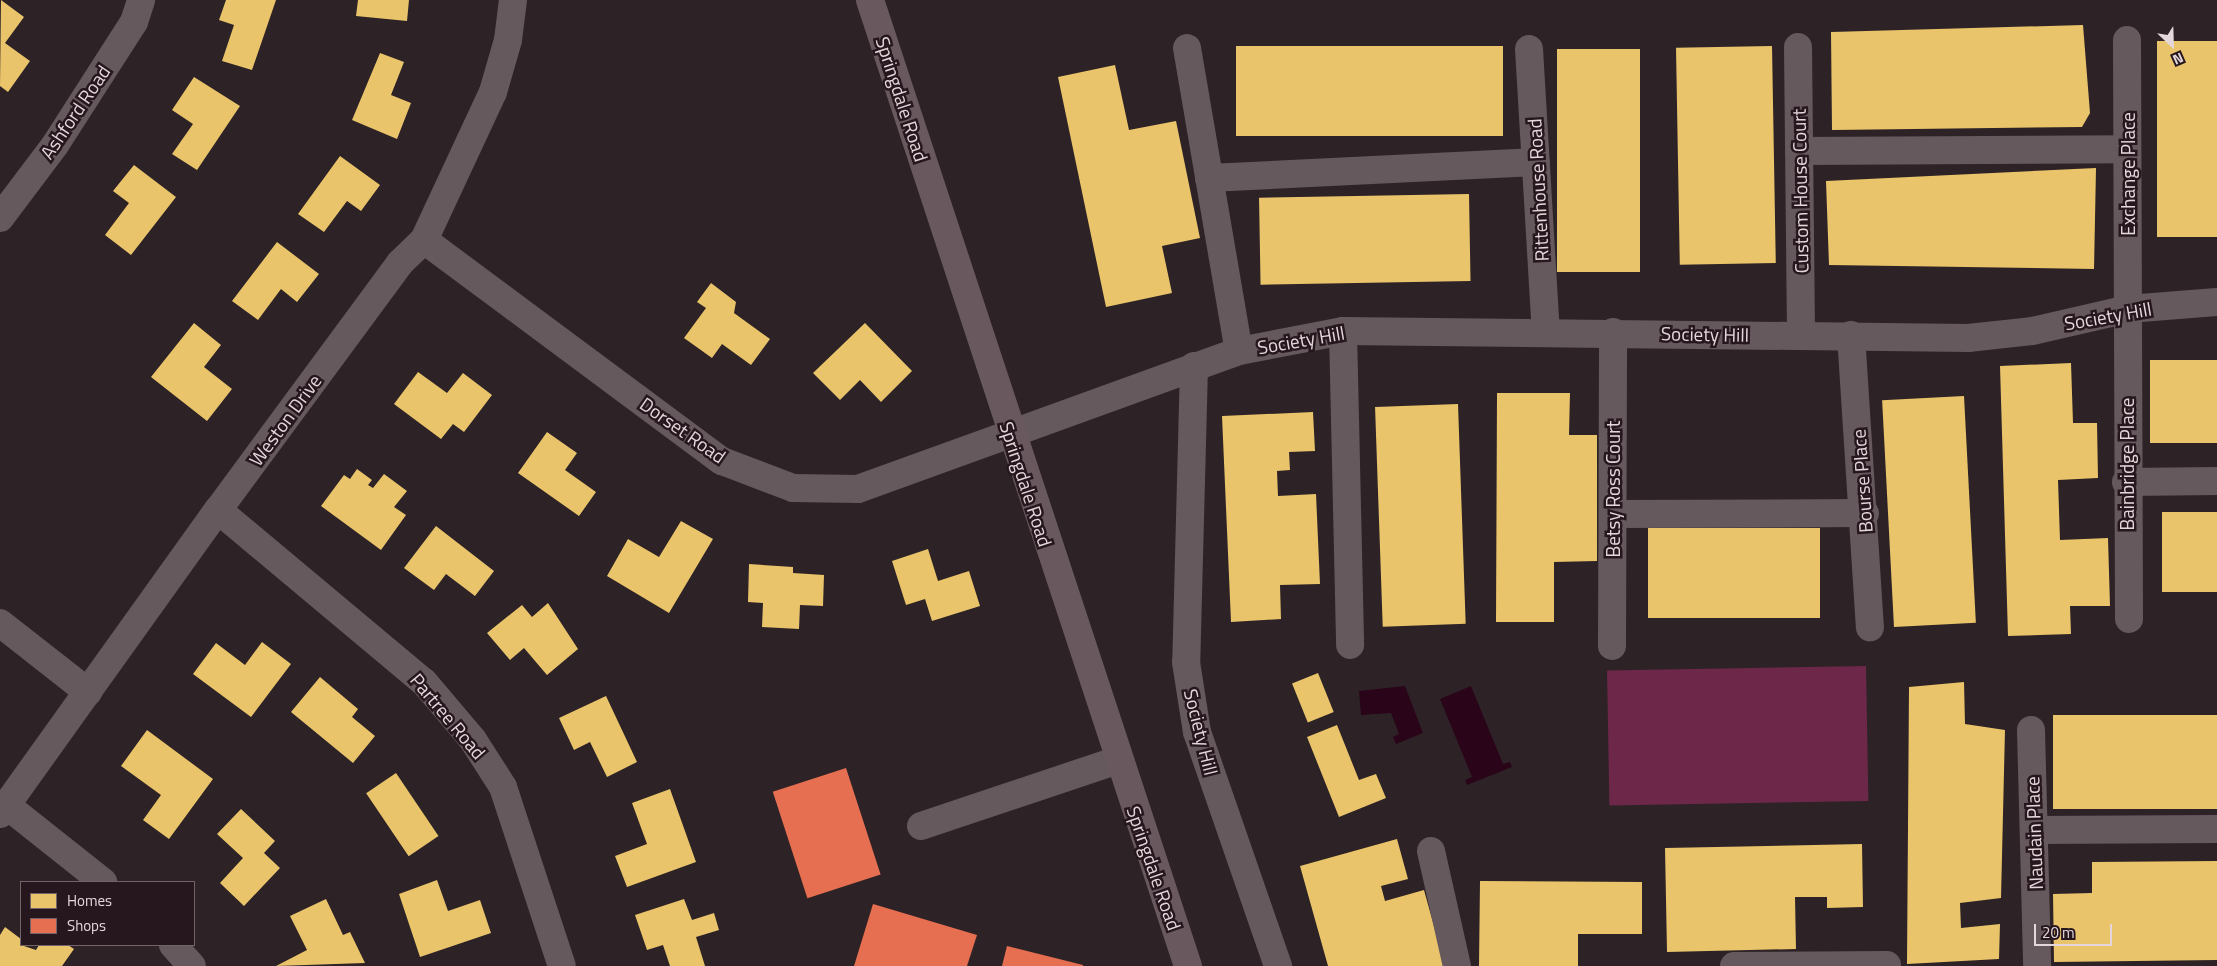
<!DOCTYPE html>
<html>
<head>
<meta charset="utf-8">
<style>
	body { margin:0 }
	#map { position:relative; width:2217px; height:966px; overflow:hidden; background:#2d2327; font-family:"Titillium Web",sans-serif }
	div>[style] { position:absolute }
	[style*='--x'] { left:calc(var(--x)*1px); top:calc(var(--y)*1px); width:calc(var(--w)*1px); rotate:calc(var(--a)*1deg) }
	.green>* { inset:0; background:#6d2749; transform-origin:0 0 }
	.water>* { inset:0; background:#2a0418 }
	.homes>* { inset:0; background:#e9c46a; transform-origin:0 0 }
	.shops>* { inset:0; background:#e76f51; transform-origin:0 0 }
	.minor>* { height:28px; margin:-14px; padding:0 14px; transform-origin:14px; border-radius:14px; background:#66595e }
	.major>* { height:28px; margin:-14px; padding:0 14px; transform-origin:14px; border-radius:14px; background:#69595f }
	span { translate:-50% -50%; white-space:nowrap; text-align:center; line-height:1.15; -webkit-text-stroke:5px #26161d; paint-order:stroke }
	.street-label { font-size:19px; color:#e3d7db }
	.legend { position:absolute; left:20px; top:881px; width:175px; height:65px; box-sizing:border-box; background:#26161d; border:1px solid #726369; margin:0; padding:6px 9px; list-style:none; font-size:15px; color:#e3d7db }
	.legend li { display:flex; align-items:center; gap:10px; height:25px }
	.legend b { width:25px; border:1px solid #726369 }
	.north { position:absolute; left:2147px; top:20px; width:50px; height:50px; -webkit-text-stroke:4px #26161d; paint-order:stroke; rotate:156deg; font-size:14px; font-weight:700; line-height:20px; text-align:center; color:#e3d7db }
	.north::after { content:''; display:block; margin:auto; width:18px; height:22px; background:#e3d7db; clip-path:polygon(50% 0,100% 100%,50% 72%,0 100%) }
	.scale { position:absolute; left:2034px; top:924px; width:78px; height:22px; box-sizing:border-box; border:2px solid #e3d7db; border-top:0; padding-left:6px; font-size:15px; line-height:18px; white-space:nowrap; color:#e3d7db; -webkit-text-stroke:4px #26161d; paint-order:stroke }
</style>
</head>
<body>
<div id="map">
	<div class="green">
		<i style="left:1866px;top:666px;width:135px;height:259px;rotate:89deg"></i>
	</div>
	<div class="water">
		<i style="clip-path:polygon(1405px 686px,1423px 733px,1396px 744px,1393px 737px,1399px 734px,1391px 713px,1361px 715px,1359px 691px)"></i>
		<i style="clip-path:polygon(1471px 686px,1503px 764px,1510px 762px,1512px 767px,1467px 785px,1465px 780px,1472px 777px,1440px 699px)"></i>
	</div>
	<div class="homes">
		<i style="clip-path:polygon(1px 0,24px 17px,5px 43px,30px 61px,8px 92px,0 86px)"></i>
		<i style="clip-path:polygon(226px 0,276px 0,252px 70px,222px 61px,234px 25px,219px 20px)"></i>
		<i style="clip-path:polygon(358px 0,409px 0,407px 21px,356px 16px)"></i>
		<i style="clip-path:polygon(2083px 25px,2090px 113px,2082px 127px,1832px 130px,1831px 32px)"></i>
		<i style="left:2217px;top:41px;width:196px;height:60px;rotate:90deg"></i>
		<i style="left:1236px;top:46px;width:267px;height:90px"></i>
		<i style="left:1772px;top:46px;width:217px;height:96px;rotate:89deg"></i>
		<i style="left:1640px;top:49px;width:223px;height:83px;rotate:90deg"></i>
		<i style="clip-path:polygon(380px 53px,404px 62px,391px 95px,411px 103px,397px 139px,352px 120px)"></i>
		<i style="clip-path:polygon(1115px 65px,1129px 130px,1176px 121px,1200px 238px,1162px 246px,1172px 293px,1106px 307px,1058px 77px)"></i>
		<i style="clip-path:polygon(194px 77px,240px 106px,197px 170px,172px 154px,193px 124px,172px 110px)"></i>
		<i style="clip-path:polygon(340px 156px,380px 185px,361px 211px,347px 201px,324px 232px,298px 214px)"></i>
		<i style="clip-path:polygon(134px 165px,176px 197px,131px 255px,105px 235px,129px 203px,113px 191px)"></i>
		<i style="clip-path:polygon(2096px 168px,2094px 269px,1829px 265px,1826px 181px)"></i>
		<i style="left:1469px;top:194px;width:87px;height:210px;rotate:89deg"></i>
		<i style="clip-path:polygon(277px 242px,319px 274px,297px 302px,281px 289px,258px 320px,232px 301px)"></i>
		<i style="clip-path:polygon(711px 283px,736px 302px,734px 313px,770px 339px,751px 365px,722px 344px,712px 358px,684px 338px,706px 308px,697px 302px)"></i>
		<i style="clip-path:polygon(194px 323px,221px 345px,204px 367px,232px 389px,207px 421px,151px 377px)"></i>
		<i style="clip-path:polygon(865px 323px,912px 371px,881px 402px,860px 380px,840px 400px,813px 373px)"></i>
		<i style="left:2217px;top:360px;width:83px;height:67px;rotate:90deg"></i>
		<i style="clip-path:polygon(2071px 363px,2073px 423px,2097px 423px,2098px 478px,2058px 480px,2060px 540px,2108px 538px,2110px 606px,2070px 606px,2071px 634px,2008px 636px,2000px 366px)"></i>
		<i style="clip-path:polygon(418px 372px,447px 393px,463px 373px,492px 395px,464px 432px,453px 424px,441px 439px,394px 404px)"></i>
		<i style="clip-path:polygon(1497px 393px,1570px 393px,1569px 435px,1597px 435px,1597px 561px,1554px 562px,1554px 622px,1496px 622px)"></i>
		<i style="left:1964px;top:396px;width:227px;height:82px;rotate:87deg"></i>
		<i style="left:1458px;top:404px;width:220px;height:83px;rotate:88deg"></i>
		<i style="clip-path:polygon(1313px 412px,1315px 451px,1289px 452px,1290px 470px,1277px 471px,1278px 496px,1316px 494px,1320px 584px,1280px 585px,1281px 619px,1231px 622px,1222px 416px)"></i>
		<i style="clip-path:polygon(547px 432px,577px 453px,565px 470px,596px 492px,579px 516px,518px 473px)"></i>
		<i style="clip-path:polygon(357px 469px,372px 480px,368px 485px,373px 488px,384px 474px,407px 491px,394px 507px,406px 515px,381px 550px,321px 506px,344px 475px,350px 479px)"></i>
		<i style="left:2217px;top:512px;width:80px;height:55px;rotate:90deg"></i>
		<i style="clip-path:polygon(681px 521px,713px 539px,669px 613px,607px 576px,628px 539px,659px 557px)"></i>
		<i style="clip-path:polygon(436px 526px,494px 571px,475px 596px,446px 574px,434px 590px,404px 568px)"></i>
		<i style="left:1820px;top:528px;width:90px;height:172px;rotate:90deg"></i>
		<i style="clip-path:polygon(928px 549px,938px 581px,969px 571px,980px 606px,932px 621px,925px 599px,906px 605px,892px 561px)"></i>
		<i style="clip-path:polygon(749px 564px,793px 567px,793px 573px,824px 575px,823px 606px,800px 605px,799px 629px,762px 627px,763px 603px,748px 602px)"></i>
		<i style="clip-path:polygon(548px 603px,578px 649px,547px 675px,524px 648px,510px 660px,487px 633px,522px 605px,532px 617px)"></i>
		<i style="clip-path:polygon(262px 642px,291px 664px,251px 717px,193px 674px,216px 643px,245px 665px)"></i>
		<i style="left:1318px;top:673px;width:42px;height:28px;rotate:68deg"></i>
		<i style="clip-path:polygon(320px 677px,358px 709px,352px 717px,375px 736px,353px 763px,291px 712px)"></i>
		<i style="clip-path:polygon(1964px 682px,1965px 724px,2005px 730px,2001px 898px,1960px 903px,1961px 928px,2000px 924px,1999px 959px,1907px 964px,1909px 687px)"></i>
		<i style="clip-path:polygon(606px 696px,637px 762px,607px 777px,590px 742px,574px 750px,559px 718px)"></i>
		<i style="left:2217px;top:715px;width:94px;height:164px;rotate:90deg"></i>
		<i style="clip-path:polygon(1337px 725px,1359px 780px,1376px 774px,1386px 798px,1339px 817px,1307px 737px)"></i>
		<i style="clip-path:polygon(147px 730px,213px 779px,169px 839px,143px 820px,161px 795px,121px 766px)"></i>
		<i style="left:396px;top:773px;width:76px;height:36px;rotate:56deg"></i>
		<i style="clip-path:polygon(670px 789px,696px 862px,627px 887px,615px 856px,647px 844px,632px 803px)"></i>
		<i style="clip-path:polygon(241px 809px,275px 841px,264px 853px,280px 868px,244px 906px,220px 883px,243px 858px,217px 834px)"></i>
		<i style="clip-path:polygon(1397px 839px,1408px 879px,1381px 886px,1385px 901px,1424px 890px,1445px 966px,1328px 966px,1300px 866px)"></i>
		<i style="clip-path:polygon(1862px 844px,1863px 907px,1827px 908px,1827px 897px,1795px 897px,1796px 949px,1667px 952px,1665px 848px)"></i>
		<i style="clip-path:polygon(2217px 861px,2217px 960px,2054px 962px,2053px 894px,2092px 893px,2092px 862px)"></i>
		<i style="clip-path:polygon(437px 880px,448px 911px,480px 900px,491px 933px,420px 957px,399px 894px)"></i>
		<i style="clip-path:polygon(1480px 881px,1642px 882px,1642px 934px,1578px 934px,1578px 966px,1479px 966px)"></i>
		<i style="clip-path:polygon(326px 899px,343px 935px,350px 932px,365px 963px,276px 966px,307px 950px,290px 916px)"></i>
		<i style="clip-path:polygon(684px 899px,692px 920px,714px 913px,719px 930px,696px 937px,705px 966px,670px 966px,663px 945px,647px 950px,635px 915px)"></i>
		<i style="clip-path:polygon(5px 927px,21px 939px,21px 945px,36px 950px,39px 945px,68px 945px,74px 949px,62px 966px,0 966px,0 935px)"></i>
	</div>
	<div class="shops">
		<i style="left:846px;top:768px;width:112px;height:77px;rotate:72deg"></i>
		<i style="clip-path:polygon(873px 904px,977px 935px,967px 966px,854px 966px)"></i>
		<i style="clip-path:polygon(1007px 946px,1083px 965px,1083px 966px,1002px 966px)"></i>
	</div>
	<div class="minor">
		<i style="--x:2127;--y:40;--w:579;--a:89.8"></i>
		<i style="--x:1798;--y:47;--w:288;--a:89.4"></i>
		<i style="--x:1187;--y:48;--w:307;--a:80.3"></i>
		<i style="--x:1529;--y:49;--w:283;--a:86.6"></i>
		<i style="--x:1799;--y:151;--w:328;--a:-0.3"></i>
		<i style="--x:1209;--y:178;--w:327;--a:-2.8"></i>
		<i style="--x:0;--y:218;--w:91;--a:-53"></i>
		<i style="--x:55;--y:145;--w:146;--a:-57.3"></i>
		<i style="--x:134;--y:22;--w:23;--a:-72"></i>
		<i style="--x:424;--y:240;--w:371;--a:36.6"></i>
		<i style="--x:722;--y:461;--w:76;--a:20.8"></i>
		<i style="--x:793;--y:488;--w:65;--a:0.9"></i>
		<i style="--x:858;--y:489;--w:405;--a:-19.9"></i>
		<i style="--x:1239;--y:351;--w:106;--a:-10.9"></i>
		<i style="--x:1343;--y:331;--w:625;--a:0.64"></i>
		<i style="--x:1968;--y:338;--w:64;--a:-6.2"></i>
		<i style="--x:2032;--y:331;--w:98;--a:-12.9"></i>
		<i style="--x:2128;--y:309;--w:89;--a:-4.5"></i>
		<i style="--x:1343;--y:331;--w:314;--a:88.7"></i>
		<i style="--x:1851;--y:335;--w:293;--a:86.3"></i>
		<i style="--x:1194;--y:366;--w:296;--a:91.5"></i>
		<i style="--x:1186;--y:662;--w:71;--a:81.1"></i>
		<i style="--x:1197;--y:732;--w:248;--a:70.9"></i>
		<i style="--x:2126;--y:482;--w:91;--a:-0.6"></i>
		<i style="--x:218;--y:510;--w:268;--a:39.9"></i>
		<i style="--x:424;--y:682;--w:76;--a:49.8"></i>
		<i style="--x:473;--y:740;--w:56;--a:57.4"></i>
		<i style="--x:503;--y:787;--w:188;--a:71.8"></i>
		<i style="--x:1614;--y:514;--w:251;--a:-0.2"></i>
		<i style="--x:0;--y:623;--w:112;--a:38.1"></i>
		<i style="--x:1612;--y:646;--w:314;--a:-89.8"></i>
		<i style="--x:2031;--y:730;--w:236;--a:88.5"></i>
		<i style="--x:6;--y:805;--w:124;--a:38.4"></i>
		<i style="--x:0;--y:814;--w:374;--a:-54.4"></i>
		<i style="--x:218;--y:510;--w:307;--a:-53.6"></i>
		<i style="--x:400;--y:263;--w:33;--a:-44"></i>
		<i style="--x:424;--y:240;--w:163;--a:-65"></i>
		<i style="--x:493;--y:92;--w:54;--a:-73.9"></i>
		<i style="--x:508;--y:40;--w:40;--a:-82.9"></i>
		<i style="--x:921;--y:826;--w:208;--a:-18.5"></i>
		<i style="--x:2034;--y:830;--w:183;--a:-0.3"></i>
		<i style="--x:1431;--y:851;--w:118;--a:77.3"></i>
		<i style="--x:173;--y:945;--w:28;--a:48"></i>
		<i style="--x:1734;--y:966;--w:153;--a:-0.4"></i>
	</div>
	<div class="major">
		<i style="--x:870;--y:0;--w:1017;--a:71.78"></i>
	</div>
	<div class="street-label">
		<span style="left:902px;top:99px;rotate:72deg">Springdale Road</span>
		<span style="left:75px;top:112px;rotate:-56deg">Ashford Road</span>
		<span style="left:2128px;top:174px;rotate:-90deg">Exchange Place</span>
		<span style="left:1538px;top:190px;rotate:-93deg">Rittenhouse Road</span>
		<span style="left:1800px;top:191px;rotate:-91deg">Custom House Court</span>
		<span style="left:2108px;top:316px;rotate:-10deg">Society Hill</span>
		<span style="left:1705px;top:334px;rotate:1deg">Society Hill</span>
		<span style="left:1301px;top:340px;rotate:-10deg">Society Hill</span>
		<span style="left:285px;top:420px;rotate:-54deg">Weston Drive</span>
		<span style="left:683px;top:430px;rotate:35deg">Dorset Road</span>
		<span style="left:2127px;top:464px;rotate:-90deg">Bainbridge Place</span>
		<span style="left:1862px;top:481px;rotate:-94deg">Bourse Place</span>
		<span style="left:1026px;top:484px;rotate:72deg">Springdale Road</span>
		<span style="left:1613px;top:489px;rotate:-90deg">Betsy Ross Court</span>
		<span style="left:448px;top:716px;rotate:50deg">Partree Road</span>
		<span style="left:1201px;top:732px;rotate:76deg">Society Hill</span>
		<span style="left:2034px;top:833px;rotate:-92deg">Naudain Place</span>
		<span style="left:1154px;top:868px;rotate:71deg">Springdale Road</span>
	</div>
	<ul class="legend">
	<li><b style="height:14px;background:#e9c46a"></b>Homes</li>
	<li><b style="height:14px;background:#e76f51"></b>Shops</li>
	</ul>
	<div class="north">N</div>
	<div class="scale">20 m</div>
</div>
</body>
</html>
